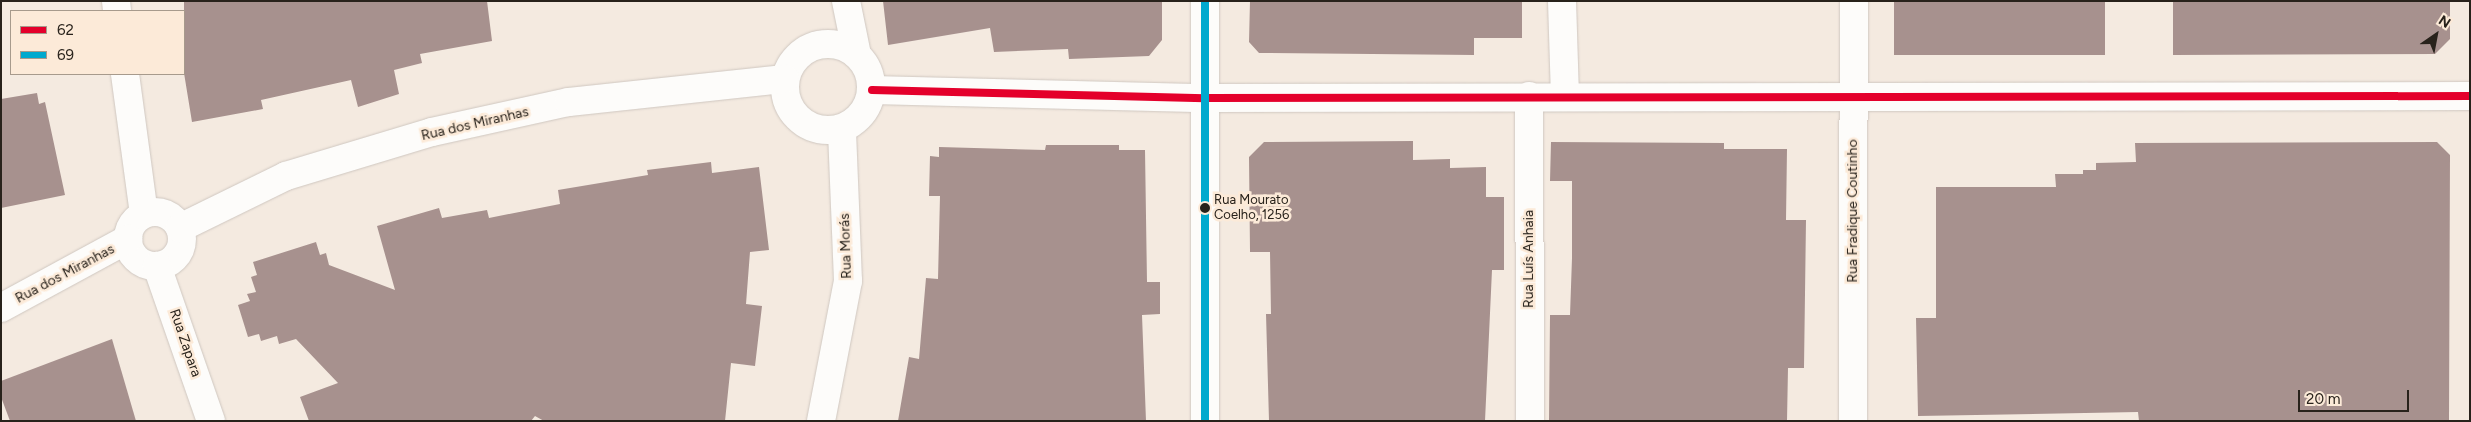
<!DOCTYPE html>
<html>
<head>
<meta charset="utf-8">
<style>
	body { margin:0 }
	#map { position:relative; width:2471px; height:422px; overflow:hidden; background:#f4eae0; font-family:Figtree,sans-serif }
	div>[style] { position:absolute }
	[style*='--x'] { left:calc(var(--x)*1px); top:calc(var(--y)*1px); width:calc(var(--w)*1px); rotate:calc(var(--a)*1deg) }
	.building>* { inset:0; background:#a7918e; transform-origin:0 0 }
	.roads { filter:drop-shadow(0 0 1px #cfc7c0) drop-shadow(0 0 1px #cfc7c0) }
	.minor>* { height:28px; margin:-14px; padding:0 14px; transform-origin:14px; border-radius:14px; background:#fdfcfa }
	.minor>.ring { margin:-14px; padding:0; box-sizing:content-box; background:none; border:28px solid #fdfcfa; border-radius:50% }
	.bus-1>* { height:8px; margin:-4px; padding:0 4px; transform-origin:4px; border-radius:4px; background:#e4002b }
	.bus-2>* { height:8px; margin:-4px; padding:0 4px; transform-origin:4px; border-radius:4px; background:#00a9ce }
	.dots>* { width:14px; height:14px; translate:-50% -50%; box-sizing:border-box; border:2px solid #fcead8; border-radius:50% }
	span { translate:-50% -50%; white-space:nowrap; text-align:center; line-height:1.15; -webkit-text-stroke:5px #fcead8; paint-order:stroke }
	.bus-label { font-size:13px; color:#28221b }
	.left { translate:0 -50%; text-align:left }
	.street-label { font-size:14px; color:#28221b }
	.frame { position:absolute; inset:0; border:2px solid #28221b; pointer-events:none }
	.legend { position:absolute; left:10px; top:10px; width:175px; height:65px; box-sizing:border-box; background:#fcead8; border:1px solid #a79a8c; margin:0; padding:6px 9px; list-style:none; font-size:15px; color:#28221b }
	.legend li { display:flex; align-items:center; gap:10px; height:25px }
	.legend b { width:25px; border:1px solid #a79a8c }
	.north { position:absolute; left:2411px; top:10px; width:50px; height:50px; -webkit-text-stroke:4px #fcead8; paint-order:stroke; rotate:33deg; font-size:14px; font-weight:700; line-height:20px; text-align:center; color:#28221b }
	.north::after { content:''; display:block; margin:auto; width:18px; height:22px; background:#28221b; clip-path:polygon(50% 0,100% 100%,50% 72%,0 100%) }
	.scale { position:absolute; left:2298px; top:390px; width:111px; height:22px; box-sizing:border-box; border:2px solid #28221b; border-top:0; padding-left:6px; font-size:15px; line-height:18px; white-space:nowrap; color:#28221b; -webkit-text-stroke:4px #fcead8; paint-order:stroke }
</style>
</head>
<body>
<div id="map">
	<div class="building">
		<i style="clip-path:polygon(184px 1px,487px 1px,492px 41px,420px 54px,422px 63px,394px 70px,399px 94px,358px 107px,351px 80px,261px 100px,263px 109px,192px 122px,184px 73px)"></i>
		<i style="clip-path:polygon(883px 1px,1162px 1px,1162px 40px,1149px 56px,1069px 59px,1068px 49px,994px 52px,990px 28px,888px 45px)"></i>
		<i style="clip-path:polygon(1250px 1px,1522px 1px,1522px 38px,1474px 38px,1474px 55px,1259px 53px,1249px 42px)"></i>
		<i style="left:1894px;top:1px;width:211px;height:54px"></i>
		<i style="clip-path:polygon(2173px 1px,2450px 1px,2450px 39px,2435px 54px,2173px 55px)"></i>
		<i style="clip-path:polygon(37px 93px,39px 104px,45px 102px,65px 195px,1px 208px,1px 99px)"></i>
		<i style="clip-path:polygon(1413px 141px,1413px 160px,1450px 159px,1450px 168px,1486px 167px,1486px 197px,1504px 197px,1504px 270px,1492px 270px,1485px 421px,1269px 421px,1266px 314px,1271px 314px,1270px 252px,1250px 252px,1249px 157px,1264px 142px)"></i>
		<i style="clip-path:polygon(1551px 142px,1724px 143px,1724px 149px,1787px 149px,1786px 220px,1806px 220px,1804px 368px,1788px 368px,1787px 421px,1549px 421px,1550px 315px,1570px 315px,1572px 258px,1572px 181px,1550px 181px)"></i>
		<i style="clip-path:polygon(2437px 142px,2450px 155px,2449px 421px,2139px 421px,2138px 412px,1918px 416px,1916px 318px,1936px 318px,1936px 187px,2056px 187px,2055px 174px,2083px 174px,2083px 170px,2096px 170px,2096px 163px,2136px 162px,2135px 143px)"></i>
		<i style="clip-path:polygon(1046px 145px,1119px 145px,1119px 150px,1145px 150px,1147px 282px,1160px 282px,1160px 314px,1142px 315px,1146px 421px,898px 421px,909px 357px,919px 359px,926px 278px,938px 279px,940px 196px,929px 196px,930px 156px,939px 157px,939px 147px,1045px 150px)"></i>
		<i style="clip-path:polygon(711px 162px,712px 173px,759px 167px,769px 250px,750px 252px,746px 304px,762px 306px,755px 366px,731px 363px,725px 421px,544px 421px,535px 416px,531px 421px,309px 421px,300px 397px,338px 383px,296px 339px,279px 344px,277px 336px,261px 341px,259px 334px,248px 337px,238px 305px,250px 301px,247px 294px,256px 292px,251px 277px,257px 275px,253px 262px,316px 242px,320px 255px,326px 253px,329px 265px,395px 290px,377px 226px,439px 208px,442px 218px,487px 210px,489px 218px,560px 204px,558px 190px,648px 175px,647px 170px)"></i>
		<i style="clip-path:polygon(112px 339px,136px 421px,10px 421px,1px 397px,1px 381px)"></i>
	</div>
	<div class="roads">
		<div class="minor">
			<i style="--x:116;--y:1;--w:10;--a:84"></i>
			<i style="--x:846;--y:1;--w:55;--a:78.5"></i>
			<i style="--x:1562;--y:1;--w:95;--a:88.2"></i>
			<i class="ring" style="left:785px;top:44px;width:58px;height:58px"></i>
			<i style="--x:125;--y:74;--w:141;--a:82.3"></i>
			<i style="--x:872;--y:90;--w:333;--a:1.4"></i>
			<i style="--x:1205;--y:98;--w:1265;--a:-0.09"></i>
			<i style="--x:1529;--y:96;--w:325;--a:89.8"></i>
			<i class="ring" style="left:128px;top:212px;width:26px;height:26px"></i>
			<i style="--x:180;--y:228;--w:118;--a:-26.1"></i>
			<i style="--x:286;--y:176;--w:152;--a:-16.8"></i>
			<i style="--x:432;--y:132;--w:140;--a:-12.4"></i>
			<i style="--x:569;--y:102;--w:217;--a:-6.1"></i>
			<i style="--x:157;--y:266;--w:164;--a:70.8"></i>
			<i style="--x:1;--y:308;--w:145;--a:-28.5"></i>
			<i style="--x:821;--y:421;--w:143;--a:-79.1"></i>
			<i style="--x:848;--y:281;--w:152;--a:-92.3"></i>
			<i style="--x:1205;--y:421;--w:420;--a:-90"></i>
			<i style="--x:1853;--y:421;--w:420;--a:-89.9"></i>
		</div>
	</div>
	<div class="bus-1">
		<i style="--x:872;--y:90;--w:333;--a:1.4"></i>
		<i style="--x:1205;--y:98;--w:1265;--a:-0.09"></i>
	</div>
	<div class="bus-2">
		<i style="--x:1205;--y:421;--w:420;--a:-90"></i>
	</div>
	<div class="dots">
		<i style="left:1205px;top:208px;background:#28221b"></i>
	</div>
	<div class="bus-label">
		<span class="left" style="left:1214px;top:208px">Rua Mourato<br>Coelho, 1256</span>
	</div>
	<div class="street-label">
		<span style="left:475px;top:124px;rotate:-13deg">Rua dos Miranhas</span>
		<span style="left:1853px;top:211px;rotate:-90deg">Rua Fradique Coutinho</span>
		<span style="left:846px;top:246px;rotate:-92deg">Rua Morás</span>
		<span style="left:1529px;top:259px;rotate:-90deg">Rua Luís Anhaia</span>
		<span style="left:65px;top:274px;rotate:-28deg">Rua dos Miranhas</span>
		<span style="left:185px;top:343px;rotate:71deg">Rua Zapara</span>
	</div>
	<div class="frame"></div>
	<ul class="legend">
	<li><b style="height:6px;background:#e4002b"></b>62</li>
	<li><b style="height:6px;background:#00a9ce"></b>69</li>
	</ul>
	<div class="north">N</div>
	<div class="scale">20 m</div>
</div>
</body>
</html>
